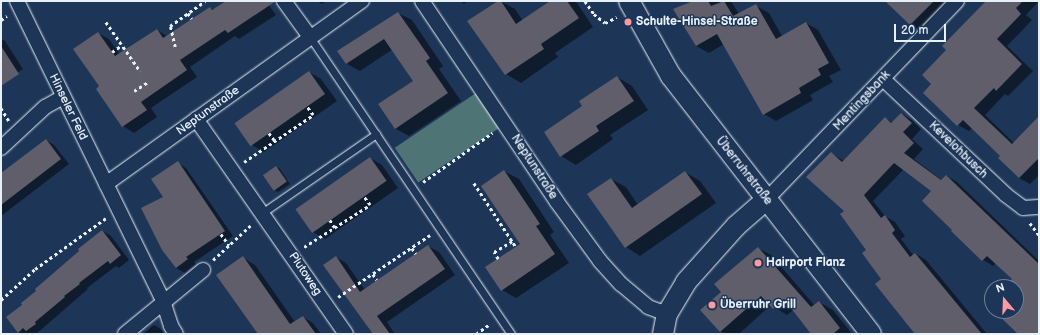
<!DOCTYPE html>
<html>
<head>
<meta charset="utf-8">
<style>
	body { margin:0 }
	#map { position:relative; width:1040px; height:335px; overflow:hidden; background:#1d3557; font-family:"Balsamiq Sans",sans-serif }
	div>[style] { position:absolute }
	[style*='--x'] { left:calc(var(--x)*1px); top:calc(var(--y)*1px); width:calc(var(--w)*1px); rotate:calc(var(--a)*1deg) }
	.green>* { inset:0; background:#4e7476; transform-origin:0 0 }
	.shadow>* { inset:0; background:#0007 }
	.building>* { inset:0; background:#5f5e6a; transform-origin:0 0 }
	.path>* { height:2.5px; margin-top:-1.25px; transform-origin:0; background:repeating-linear-gradient(90deg,#e8f1f8 0 3px,transparent 0 6px) }
	.roads { filter:drop-shadow(0 0 1px #e8f1f8) drop-shadow(0 0 1px #e8f1f8) }
	.lane>* { height:7px; margin:-3.5px; padding:0 3.5px; transform-origin:3.5px; border-radius:3.5px; background:#1d3557 }
	.street>* { height:14px; margin:-7px; padding:0 7px; transform-origin:7px; border-radius:7px; background:#1d3557 }
	.secondary>* { height:20px; margin:-10px; padding:0 10px; transform-origin:10px; border-radius:10px; background:#1d3557 }
	.dots>* { width:11px; height:11px; translate:-50% -50%; box-sizing:border-box; border:2px solid #1d3557; border-radius:50% }
	span { translate:-50% -50%; white-space:nowrap; text-align:center; line-height:1.15; -webkit-text-stroke:3px #1d3557; paint-order:stroke }
	.poi-label { font-size:12px; color:#e8f1f8; font-weight:700 }
	.left { translate:0 -50%; text-align:left }
	.street-label { font-size:12px; color:#e8f1f8 }
	.frame { position:absolute; inset:0; border:2px solid #e8f1f8; pointer-events:none }
	.north { position:absolute; left:984px; top:279px; width:40px; height:40px; box-sizing:border-box; background:#1d3557; border:1px solid #6e8097; border-radius:50%; rotate:341deg; font-size:11px; font-weight:700; line-height:16px; text-align:center; color:#e8f1f8 }
	.north::after { content:''; display:block; margin:auto; width:14px; height:18px; background:#ff9aa2; clip-path:polygon(50% 0,100% 100%,50% 72%,0 100%) }
	.scale { position:absolute; left:894px; top:24px; width:52px; height:18px; box-sizing:border-box; border:2px solid #e8f1f8; border-top:0; padding-left:5px; font-size:12px; line-height:14px; white-space:nowrap; color:#e8f1f8; -webkit-text-stroke:3px #1d3557; paint-order:stroke }
</style>
</head>
<body>
<div id="map">
	<div class="green">
		<i style="left:476px;top:93px;width:42px;height:98px;rotate:56deg"></i>
	</div>
	<div class="shadow">
		<i style="clip-path:polygon(228px 1px,266px 1px,276px 15px,239px 39px,235px 36px,190px 67px,197px 77px,151px 108px,157px 117px,134px 133px,123px 126px,97px 89px,101px 87px,98px 33px,109px 39px,120px 55px,157px 30px,167px 36px,210px 8px,214px 10px)"></i>
		<i style="clip-path:polygon(317px 1px,326px 1px,322px 4px)"></i>
		<i style="clip-path:polygon(460px 1px,468px 1px,464px 4px)"></i>
		<i style="clip-path:polygon(500px 1px,515px 9px,523px 21px,552px 1px,573px 1px,577px 3px,593px 27px,555px 53px,558px 57px,521px 83px,506px 74px)"></i>
		<i style="clip-path:polygon(696px 1px,731px 1px,739px 14px,756px 6px,769px 13px,782px 36px,806px 23px,818px 30px,841px 70px,829px 76px,833px 82px,810px 95px,813px 100px,776px 121px,764px 114px,724px 44px,709px 53px,696px 46px)"></i>
		<i style="clip-path:polygon(886px 1px,947px 1px,919px 29px,911px 25px)"></i>
		<i style="clip-path:polygon(987px 1px,1039px 1px,1026px 15px,1032px 20px,1007px 46px,1033px 71px,1008px 96px,1005px 94px,985px 115px,1014px 143px,1039px 117px,1039px 175px,1030px 184px,1019px 178px,1001px 156px,972px 128px,969px 131px,958px 125px,932px 84px,948px 50px)"></i>
		<i style="clip-path:polygon(398px 13px,412px 20px,443px 66px,439px 69px,461px 101px,409px 136px,396px 129px,379px 105px,414px 81px,393px 49px,360px 71px,347px 64px,339px 52px)"></i>
		<i style="clip-path:polygon(1px 39px,5px 41px,23px 69px,1px 83px)"></i>
		<i style="clip-path:polygon(309px 72px,321px 79px,337px 101px,264px 152px,252px 145px)"></i>
		<i style="clip-path:polygon(617px 77px,632px 86px,648px 110px,610px 135px,613px 139px,576px 165px,561px 156px,583px 106px)"></i>
		<i style="clip-path:polygon(902px 114px,912px 120px,921px 129px,912px 139px,923px 149px,914px 159px,943px 181px,947px 176px,957px 182px,1039px 261px,1039px 334px,1019px 334px,995px 311px,1016px 311px,1016px 287px,1005px 287px,1013px 279px,996px 263px,993px 266px,983px 260px,954px 230px,933px 191px,904px 169px,873px 201px,885px 216px,895px 222px,905px 236px,901px 239px,913px 255px,916px 254px,926px 260px,987px 334px,916px 334px,883px 280px,845px 211px,831px 153px,844px 161px,885px 118px,893px 123px)"></i>
		<i style="clip-path:polygon(46px 140px,54px 145px,69px 164px,1px 216px,1px 175px)"></i>
		<i style="clip-path:polygon(370px 158px,382px 165px,398px 188px,325px 239px,313px 232px)"></i>
		<i style="clip-path:polygon(178px 163px,186px 168px,233px 236px,194px 262px,196px 264px,185px 273px,176px 268px,165px 197px)"></i>
		<i style="clip-path:polygon(276px 167px,280px 169px,290px 184px,278px 192px,274px 190px)"></i>
		<i style="clip-path:polygon(504px 171px,519px 179px,554px 232px,550px 235px,569px 263px,516px 298px,502px 290px,521px 245px)"></i>
		<i style="clip-path:polygon(685px 172px,700px 181px,716px 203px,640px 256px,626px 247px,611px 179px,626px 187px,638px 205px)"></i>
		<i style="clip-path:polygon(103px 231px,111px 236px,129px 260px,119px 268px,116px 266px,87px 288px,88px 289px,36px 334px,20px 334px,7px 318px,24px 305px)"></i>
		<i style="clip-path:polygon(428px 246px,439px 252px,455px 275px,387px 322px,395px 334px,373px 334px,336px 257px,346px 263px,365px 290px)"></i>
		<i style="clip-path:polygon(758px 248px,771px 255px,815px 306px,819px 302px,833px 310px,852px 334px,812px 334px,793px 310px,787px 315px,771px 305px,739px 334px,725px 334px,720px 331px,722px 292px)"></i>
		<i style="clip-path:polygon(243px 258px,255px 265px,295px 322px,303px 317px,313px 323px,321px 334px,259px 334px)"></i>
		<i style="clip-path:polygon(992px 301px,992px 308px,988px 304px)"></i>
		<i style="clip-path:polygon(154px 325px,162px 330px,164px 334px,143px 334px)"></i>
	</div>
	<div class="building">
		<i style="clip-path:polygon(226px 1px,276px 1px,228px 33px,225px 30px,180px 60px,187px 70px,141px 102px,147px 110px,122px 127px,96px 89px,99px 86px,73px 49px,98px 32px,115px 56px,157px 29px,163px 38px,210px 7px,212px 10px)"></i>
		<i style="clip-path:polygon(498px 1px,501px 1px,516px 24px,550px 1px,567px 1px,579px 18px,541px 44px,544px 49px,505px 75px,467px 21px)"></i>
		<i style="clip-path:polygon(693px 1px,708px 1px,711px 6px,724px 1px,733px 16px,756px 4px,776px 39px,806px 22px,829px 63px,818px 69px,821px 75px,799px 88px,801px 93px,763px 115px,717px 34px,696px 46px,673px 9px)"></i>
		<i style="clip-path:polygon(885px 1px,934px 1px,910px 25px)"></i>
		<i style="clip-path:polygon(986px 1px,1023px 1px,1016px 8px,1021px 14px,997px 39px,1022px 64px,996px 91px,994px 88px,974px 108px,1012px 144px,1039px 116px,1039px 158px,1019px 178px,998px 158px,1000px 156px,963px 120px,957px 126px,923px 93px,931px 84px,922px 75px,946px 50px,942px 46px)"></i>
		<i style="clip-path:polygon(398px 12px,430px 58px,426px 61px,448px 93px,395px 129px,378px 104px,413px 81px,384px 39px,346px 64px,337px 51px)"></i>
		<i style="clip-path:polygon(1px 46px,19px 74px,1px 86px)"></i>
		<i style="left:309px;top:71px;width:28px;height:91px;rotate:55deg"></i>
		<i style="clip-path:polygon(617px 76px,634px 101px,596px 126px,599px 131px,560px 157px,544px 132px,582px 106px,579px 101px)"></i>
		<i style="clip-path:polygon(901px 113px,912px 123px,903px 132px,914px 143px,904px 153px,941px 180px,946px 175px,1039px 264px,1039px 334px,1018px 334px,994px 311px,1016px 311px,1016px 287px,1004px 287px,1012px 279px,987px 256px,982px 261px,951px 231px,952px 230px,922px 201px,931px 191px,894px 163px,864px 195px,881px 218px,885px 215px,895px 230px,892px 233px,910px 257px,915px 253px,982px 334px,915px 334px,875px 284px,881px 279px,862px 253px,866px 250px,840px 214px,844px 211px,806px 177px,831px 152px,842px 162px,885px 117px,891px 123px)"></i>
		<i style="clip-path:polygon(46px 139px,61px 159px,1px 205px,1px 173px)"></i>
		<i style="left:370px;top:157px;width:29px;height:91px;rotate:55deg"></i>
		<i style="clip-path:polygon(178px 161px,225px 231px,186px 257px,188px 259px,176px 268px,162px 250px,141px 208px,163px 197px,151px 179px)"></i>
		<i style="left:276px;top:166px;width:19px;height:16px;rotate:55deg"></i>
		<i style="clip-path:polygon(504px 170px,540px 224px,536px 226px,555px 254px,501px 291px,485px 267px,520px 244px,481px 186px)"></i>
		<i style="clip-path:polygon(685px 171px,702px 194px,625px 248px,587px 194px,611px 178px,632px 208px)"></i>
		<i style="clip-path:polygon(102px 230px,121px 255px,110px 264px,108px 261px,79px 283px,80px 284px,64px 296px,65px 297px,35px 322px,36px 324px,26px 331px,23px 328px,18px 333px,6px 317px,22px 305px,21px 303px,36px 291px,35px 289px,79px 251px,78px 249px)"></i>
		<i style="clip-path:polygon(428px 245px,445px 269px,377px 316px,390px 334px,373px 334px,323px 265px,336px 256px,360px 292px)"></i>
		<i style="clip-path:polygon(758px 247px,811px 307px,819px 301px,840px 328px,833px 334px,811px 334px,784px 299px,773px 309px,761px 296px,720px 332px,700px 310px,721px 292px,714px 284px)"></i>
		<i style="clip-path:polygon(243px 256px,290px 324px,303px 316px,316px 334px,258px 334px,216px 275px)"></i>
	</div>
	<div class="path">
		<i style="--x:585;--y:1;--w:16;--a:55"></i>
		<i style="--x:594;--y:14;--w:14;--a:39"></i>
		<i style="--x:605;--y:23;--w:13;--a:-27"></i>
		<i style="--x:188;--y:13;--w:7;--a:56"></i>
		<i style="--x:1;--y:20;--w:7;--a:-34"></i>
		<i style="--x:106;--y:22;--w:60;--a:55.2"></i>
		<i style="--x:175;--y:47;--w:22;--a:-103"></i>
		<i style="--x:170;--y:26;--w:43;--a:-35.5"></i>
		<i style="--x:112;--y:52;--w:12;--a:-35"></i>
		<i style="--x:134;--y:91;--w:17;--a:-33"></i>
		<i style="--x:1;--y:108;--w:15;--a:58"></i>
		<i style="--x:269;--y:133;--w:10;--a:53"></i>
		<i style="--x:244;--y:162;--w:83;--a:-34.3"></i>
		<i style="--x:313;--y:115;--w:10;--a:-127"></i>
		<i style="--x:423;--y:182;--w:85;--a:-35.4"></i>
		<i style="--x:474;--y:183;--w:77;--a:56.7"></i>
		<i style="--x:330;--y:220;--w:9;--a:58"></i>
		<i style="--x:1030;--y:223;--w:15;--a:53"></i>
		<i style="--x:221;--y:234;--w:14;--a:54"></i>
		<i style="--x:304;--y:247;--w:78;--a:-32.5"></i>
		<i style="--x:370;--y:205;--w:10;--a:-127"></i>
		<i style="--x:412;--y:248;--w:7;--a:56"></i>
		<i style="--x:498;--y:259;--w:8;--a:-120"></i>
		<i style="--x:494;--y:252;--w:21;--a:-31"></i>
		<i style="--x:213;--y:260;--w:53;--a:-42.7"></i>
		<i style="--x:373;--y:274;--w:7;--a:56"></i>
		<i style="--x:338;--y:297;--w:111;--a:-34"></i>
		<i style="--x:1;--y:300;--w:46;--a:-42.4"></i>
		<i style="--x:35;--y:269;--w:87;--a:-35.7"></i>
		<i style="--x:476;--y:334;--w:17;--a:-36"></i>
	</div>
	<div class="roads">
		<div class="lane">
			<i style="--x:310;--y:37;--w:359;--a:55.9"></i>
			<i style="--x:262;--y:213;--w:139;--a:-34.7"></i>
		</div>
		<div class="street">
			<i style="--x:17;--y:1;--w:334;--a:64"></i>
			<i style="--x:163;--y:301;--w:26;--a:72"></i>
			<i style="--x:171;--y:326;--w:9;--a:58"></i>
			<i style="--x:284;--y:1;--w:44;--a:54.2"></i>
			<i style="--x:422;--y:1;--w:242;--a:56.1"></i>
			<i style="--x:557;--y:202;--w:73;--a:53.9"></i>
			<i style="--x:600;--y:261;--w:31;--a:48"></i>
			<i style="--x:621;--y:284;--w:35;--a:40"></i>
			<i style="--x:648;--y:307;--w:20;--a:20"></i>
			<i style="--x:883;--y:79;--w:169;--a:43.3"></i>
			<i style="--x:1006;--y:195;--w:21;--a:37"></i>
			<i style="--x:1023;--y:208;--w:16;--a:-4"></i>
			<i style="--x:196;--y:119;--w:262;--a:55.1"></i>
			<i style="--x:1;--y:148;--w:60;--a:-43"></i>
			<i style="--x:45;--y:107;--w:21;--a:-29"></i>
			<i style="--x:106;--y:184;--w:315;--a:-35.6"></i>
			<i style="--x:766;--y:200;--w:276;--a:-46.2"></i>
			<i style="--x:125;--y:334;--w:101;--a:-39.4"></i>
		</div>
		<div class="secondary">
			<i style="--x:629;--y:1;--w:86;--a:60.8"></i>
			<i style="--x:671;--y:76;--w:326;--a:52.2"></i>
			<i style="--x:663;--y:334;--w:20;--a:-79"></i>
			<i style="--x:667;--y:314;--w:37;--a:-59"></i>
			<i style="--x:686;--y:282;--w:75;--a:-48.2"></i>
			<i style="--x:736;--y:226;--w:40;--a:-41"></i>
		</div>
	</div>
	<div class="dots">
		<i style="left:628px;top:22px;background:#ff9aa2"></i>
		<i style="left:758px;top:263px;background:#ff9aa2"></i>
		<i style="left:712px;top:305px;background:#ff9aa2"></i>
	</div>
	<div class="poi-label">
		<span class="left" style="left:636px;top:22px">Schulte-Hinsel-Straße</span>
		<span class="left" style="left:766px;top:263px">Hairport Flanz</span>
		<span class="left" style="left:720px;top:305px">Überruhr Grill</span>
	</div>
	<div class="street-label">
		<span style="left:862px;top:101px;rotate:-47deg">Mentingsbank</span>
		<span style="left:68px;top:107px;rotate:64deg">Hinseler Feld</span>
		<span style="left:208px;top:111px;rotate:-36deg">Neptunstraße</span>
		<span style="left:958px;top:150px;rotate:44deg">Kevelohbusch</span>
		<span style="left:534px;top:167px;rotate:57deg">Neptunstraße</span>
		<span style="left:744px;top:171px;rotate:52deg">Überruhrstraße</span>
		<span style="left:305px;top:274px;rotate:56deg">Plutoweg</span>
	</div>
	<div class="frame"></div>
	<div class="north">N</div>
	<div class="scale">20 m</div>
</div>
</body>
</html>
